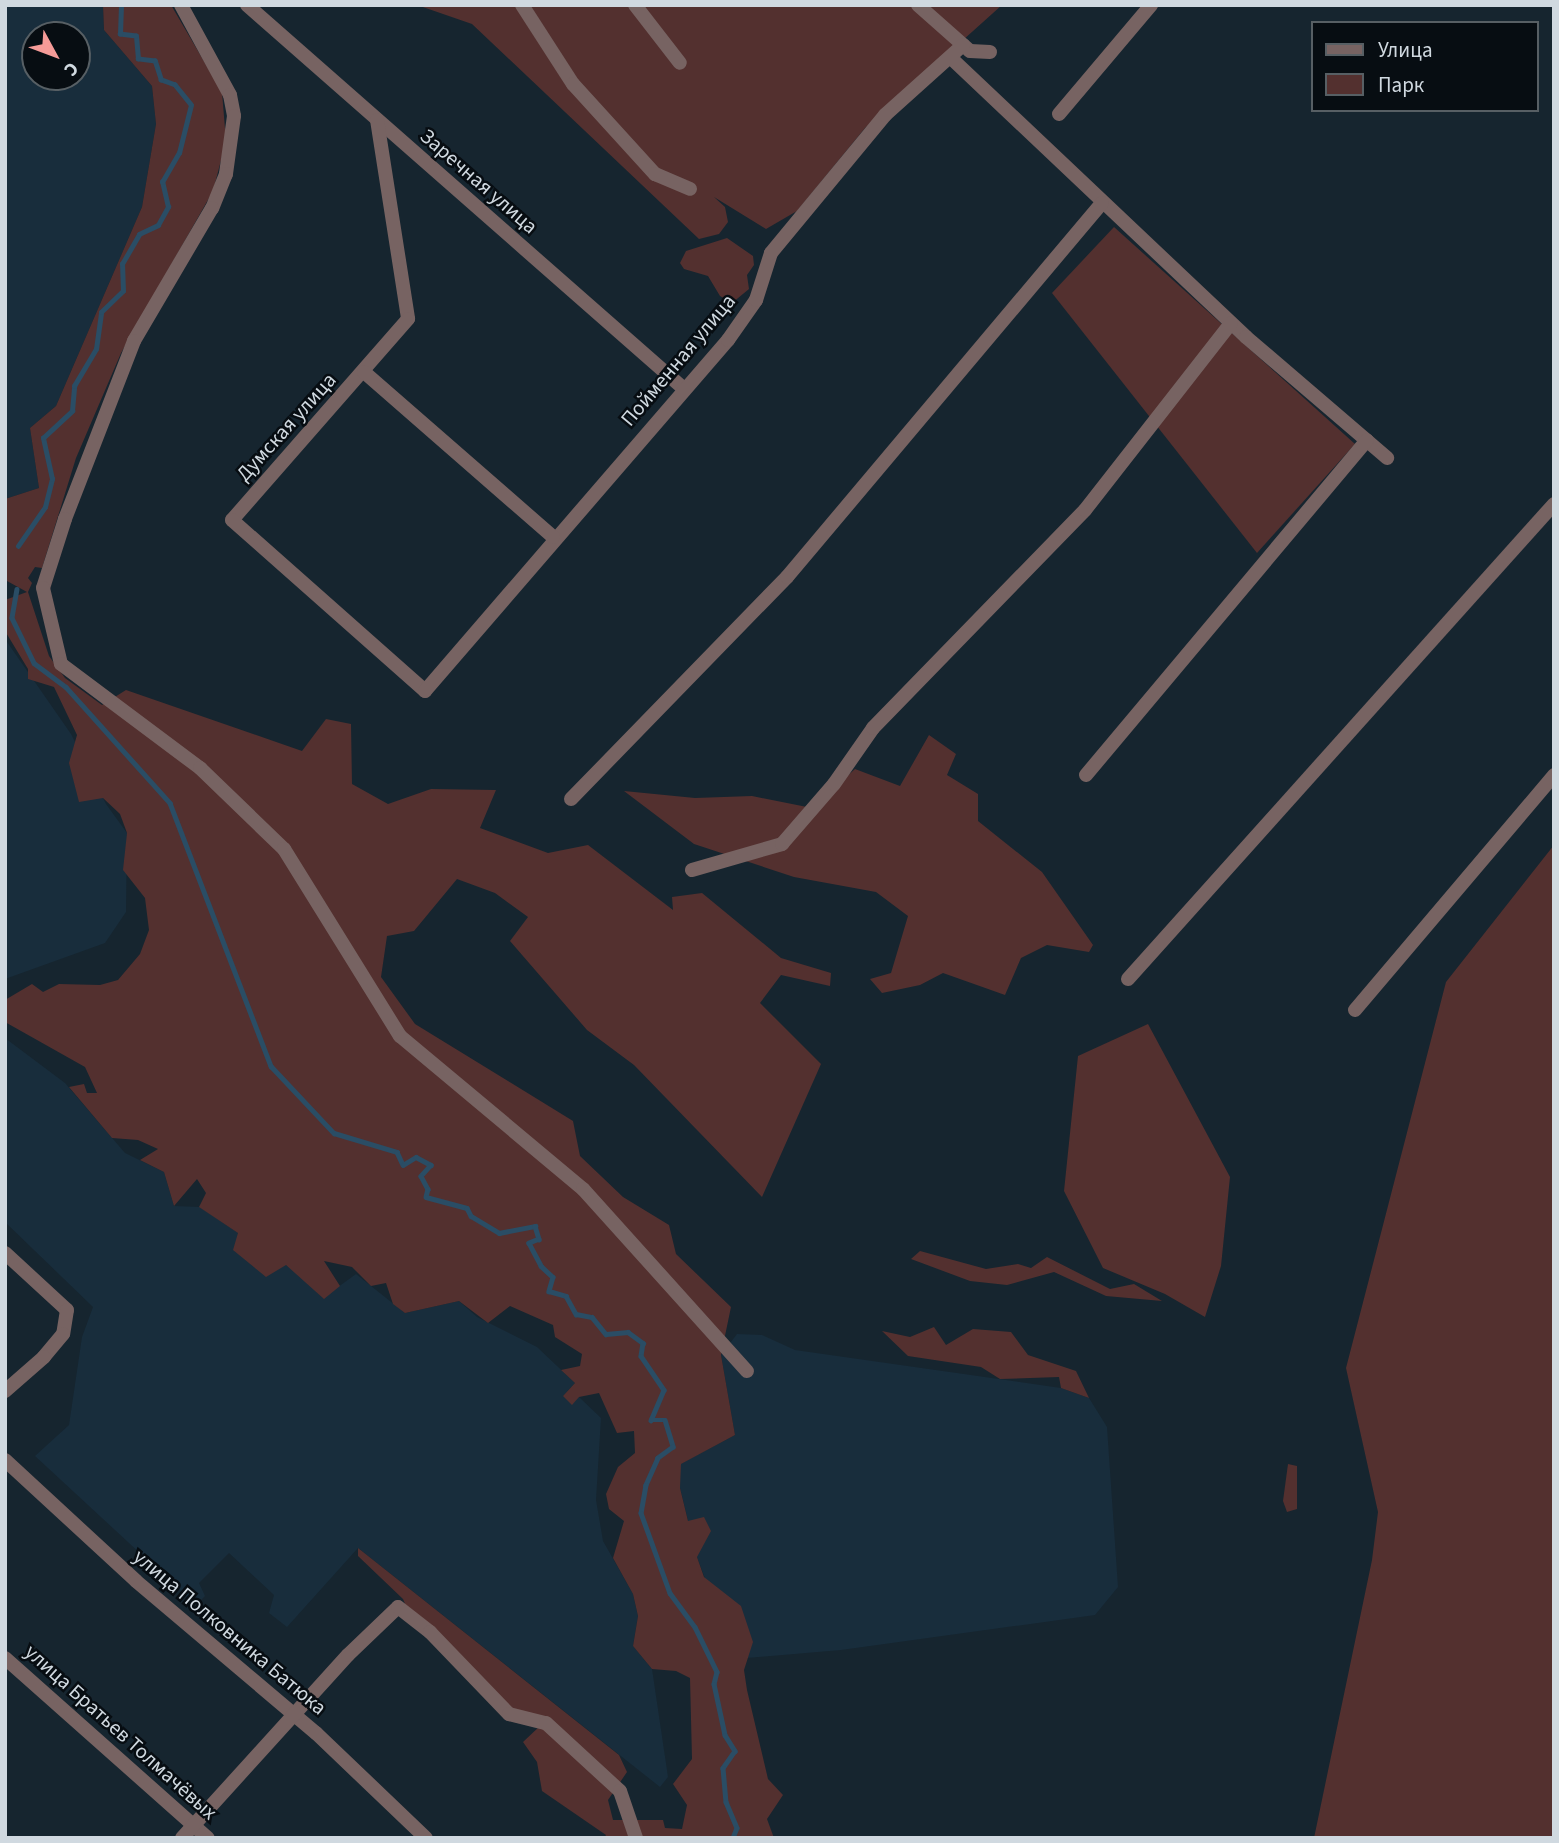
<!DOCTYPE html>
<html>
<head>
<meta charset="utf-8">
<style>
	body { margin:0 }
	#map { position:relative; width:1559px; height:1843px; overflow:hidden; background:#16252f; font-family:"Source Sans 3",sans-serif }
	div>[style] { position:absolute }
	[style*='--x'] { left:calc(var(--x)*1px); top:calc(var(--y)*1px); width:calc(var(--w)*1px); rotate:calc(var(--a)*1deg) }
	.built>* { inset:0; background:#182d3c }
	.green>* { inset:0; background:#53302f }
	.stream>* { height:4.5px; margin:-2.25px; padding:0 2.25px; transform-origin:2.25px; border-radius:2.25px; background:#2a4d65 }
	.street>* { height:14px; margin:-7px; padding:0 7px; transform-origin:7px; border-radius:7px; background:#776362 }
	span { translate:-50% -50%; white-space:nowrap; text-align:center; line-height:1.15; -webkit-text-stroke:5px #070d12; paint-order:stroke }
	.street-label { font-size:21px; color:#d0d9e0 }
	.frame { position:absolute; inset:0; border:7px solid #d0d9e0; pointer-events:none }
	.legend { position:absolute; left:1311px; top:21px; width:228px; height:91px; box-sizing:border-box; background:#070d12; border:2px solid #575f64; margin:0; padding:9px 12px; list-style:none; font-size:21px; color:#d0d9e0 }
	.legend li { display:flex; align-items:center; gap:14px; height:35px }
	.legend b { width:35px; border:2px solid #575f64 }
	.north { position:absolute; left:21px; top:21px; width:70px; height:70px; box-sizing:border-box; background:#070d12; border:2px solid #575f64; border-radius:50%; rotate:131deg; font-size:19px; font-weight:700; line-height:28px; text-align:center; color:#d0d9e0 }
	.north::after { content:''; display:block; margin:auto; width:24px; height:32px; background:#f59b98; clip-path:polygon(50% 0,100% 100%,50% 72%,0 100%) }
</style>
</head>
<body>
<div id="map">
	<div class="built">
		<i style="clip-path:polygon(evenodd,5px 5px,103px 5px,104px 30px,152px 86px,156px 124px,142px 207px,56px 406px,30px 428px,39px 488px,5px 499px,5px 5px,35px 35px,77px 35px,77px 77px,35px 77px,35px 35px)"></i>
		<i style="clip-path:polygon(5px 639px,71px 734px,106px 804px,127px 833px,126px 912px,105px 943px,5px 979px)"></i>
		<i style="clip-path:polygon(5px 1038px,65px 1083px,125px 1153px,164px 1172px,174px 1206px,200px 1207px,302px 1276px,323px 1298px,356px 1274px,405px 1313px,459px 1301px,477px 1317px,537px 1347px,575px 1383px,563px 1396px,579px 1397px,601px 1418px,596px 1500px,603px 1541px,633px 1594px,638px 1616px,633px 1646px,652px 1669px,668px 1777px,660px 1787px,358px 1548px,287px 1627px,269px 1613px,274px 1595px,229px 1553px,199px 1583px,205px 1596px,196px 1605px,35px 1456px,69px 1425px,82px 1337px,93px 1307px,5px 1222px)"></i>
		<i style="clip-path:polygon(737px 1334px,762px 1335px,795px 1350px,1061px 1388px,1089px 1398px,1107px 1427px,1118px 1587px,1095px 1615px,841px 1650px,735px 1659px,697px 1557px,680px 1488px,680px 1464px,735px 1435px,721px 1355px)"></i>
	</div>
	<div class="green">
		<i style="clip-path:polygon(103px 5px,171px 5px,222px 92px,226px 141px,213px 191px,121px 353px,76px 458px,42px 568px,35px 567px,28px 578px,32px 583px,28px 592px,49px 656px,65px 678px,102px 705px,126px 690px,302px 751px,326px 719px,351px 724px,352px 784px,388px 804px,431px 789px,496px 790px,480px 828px,548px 853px,588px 845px,673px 910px,672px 897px,702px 893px,781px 958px,831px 973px,830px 986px,781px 975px,760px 1003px,821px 1064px,762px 1197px,634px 1065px,587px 1030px,510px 941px,528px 917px,495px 893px,457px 879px,414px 931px,387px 936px,381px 977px,415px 1024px,573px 1121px,580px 1156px,623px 1197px,669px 1225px,676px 1254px,731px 1307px,721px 1355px,735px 1435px,681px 1464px,680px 1488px,688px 1521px,704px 1517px,711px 1531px,697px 1557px,704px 1577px,741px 1606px,753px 1642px,744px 1670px,747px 1690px,768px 1779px,783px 1795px,767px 1819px,774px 1838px,604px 1838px,606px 1835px,542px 1791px,537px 1762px,523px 1742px,541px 1725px,509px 1714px,411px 1618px,403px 1599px,358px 1556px,358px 1548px,619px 1755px,627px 1772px,608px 1800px,613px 1820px,663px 1820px,665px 1828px,682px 1829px,687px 1805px,673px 1784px,692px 1759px,690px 1678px,676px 1671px,652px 1669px,633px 1646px,638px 1616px,633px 1594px,613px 1558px,624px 1521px,609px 1509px,606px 1494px,618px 1467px,635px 1453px,634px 1431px,617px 1433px,599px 1393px,579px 1397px,572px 1405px,563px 1396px,575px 1383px,561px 1370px,580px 1366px,582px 1354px,555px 1337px,553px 1325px,510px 1306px,488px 1323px,459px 1301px,405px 1313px,393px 1304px,386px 1283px,371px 1286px,352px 1267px,324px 1261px,340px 1286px,324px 1299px,286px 1265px,266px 1277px,233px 1250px,238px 1233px,199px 1207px,206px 1193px,197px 1179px,174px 1206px,164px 1172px,140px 1160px,158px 1149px,138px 1140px,112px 1138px,69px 1087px,84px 1084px,87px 1093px,97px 1093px,85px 1067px,5px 1022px,5px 1000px,32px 984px,43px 992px,59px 984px,100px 985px,118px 980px,140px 954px,149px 930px,145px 898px,123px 870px,127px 833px,120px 814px,103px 798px,79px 802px,69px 763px,77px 735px,54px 687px,28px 679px,28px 669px,5px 631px,5px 600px,27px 592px,7px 581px,5px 499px,39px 488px,30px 428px,56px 406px,142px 207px,156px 124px,152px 86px,104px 30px)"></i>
		<i style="clip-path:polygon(417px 5px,1002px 5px,865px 128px,797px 211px,766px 229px,714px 197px,725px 207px,728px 222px,719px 234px,699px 239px,472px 24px)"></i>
		<i style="clip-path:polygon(1114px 227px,1355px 444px,1257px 553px,1052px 293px)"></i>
		<i style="clip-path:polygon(727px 238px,753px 256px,754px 265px,747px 275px,749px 289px,732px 303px,720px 296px,708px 276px,684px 269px,680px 263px,686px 251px)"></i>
		<i style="clip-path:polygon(929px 735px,956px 754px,947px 775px,978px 794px,978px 821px,1042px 872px,1093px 945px,1089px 952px,1047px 945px,1021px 958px,1005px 995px,943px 973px,920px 985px,882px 993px,870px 979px,891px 973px,908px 916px,876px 892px,794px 877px,694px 844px,624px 791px,695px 798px,752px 796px,812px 808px,855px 769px,900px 786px)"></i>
		<i style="clip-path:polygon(1554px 845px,1554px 1838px,1314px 1838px,1372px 1560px,1378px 1512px,1346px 1368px,1446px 982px)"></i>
		<i style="clip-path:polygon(1148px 1024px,1230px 1177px,1221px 1266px,1205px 1317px,1165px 1294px,1103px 1268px,1064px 1191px,1078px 1056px)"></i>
		<i style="clip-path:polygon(920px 1251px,986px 1269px,1018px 1264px,1031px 1268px,1047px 1257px,1110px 1289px,1134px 1284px,1162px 1301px,1106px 1296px,1054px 1272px,1007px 1285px,970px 1281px,911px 1259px)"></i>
		<i style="clip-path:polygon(934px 1327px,946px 1345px,973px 1329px,1011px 1332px,1028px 1355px,1076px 1371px,1089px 1398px,1061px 1388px,1059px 1377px,1000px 1379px,981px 1367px,908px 1356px,882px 1331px,910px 1337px)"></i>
		<i style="clip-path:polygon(1288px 1464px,1297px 1466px,1297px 1509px,1287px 1512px,1283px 1501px)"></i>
	</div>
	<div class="stream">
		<i style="--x:18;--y:546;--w:47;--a:-55.3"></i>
		<i style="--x:45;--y:507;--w:29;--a:-76"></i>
		<i style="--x:52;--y:479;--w:42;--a:-102.4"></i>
		<i style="--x:43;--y:438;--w:40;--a:-43"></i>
		<i style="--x:72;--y:411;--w:25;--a:-85"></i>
		<i style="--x:74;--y:386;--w:43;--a:-59.3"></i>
		<i style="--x:96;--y:349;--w:37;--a:-82"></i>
		<i style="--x:101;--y:312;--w:30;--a:-44"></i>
		<i style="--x:123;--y:291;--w:27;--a:-92"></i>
		<i style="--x:122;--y:264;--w:34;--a:-60"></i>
		<i style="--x:139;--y:234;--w:21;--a:-25"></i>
		<i style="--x:158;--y:225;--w:21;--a:-61"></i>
		<i style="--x:168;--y:207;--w:26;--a:-103"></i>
		<i style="--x:162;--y:182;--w:34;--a:-60"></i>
		<i style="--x:179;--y:153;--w:49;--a:-76"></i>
		<i style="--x:191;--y:105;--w:26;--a:-129"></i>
		<i style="--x:175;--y:85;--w:15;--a:-160"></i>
		<i style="--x:161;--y:80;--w:20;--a:-108"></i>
		<i style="--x:155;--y:61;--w:17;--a:-173"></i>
		<i style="--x:138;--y:59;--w:23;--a:-95"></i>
		<i style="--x:136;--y:36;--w:16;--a:-173"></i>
		<i style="--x:120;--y:34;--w:29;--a:-88"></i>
		<i style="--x:17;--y:589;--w:29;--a:100"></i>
		<i style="--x:12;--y:618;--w:50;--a:63.9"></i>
		<i style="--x:34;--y:663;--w:40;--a:37"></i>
		<i style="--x:66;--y:687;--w:156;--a:48.1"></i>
		<i style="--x:170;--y:803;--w:282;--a:69"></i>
		<i style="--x:271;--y:1066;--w:92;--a:46.8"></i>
		<i style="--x:334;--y:1133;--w:66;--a:16.8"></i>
		<i style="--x:397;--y:1152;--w:14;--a:65"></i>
		<i style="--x:403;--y:1165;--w:15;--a:-32"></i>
		<i style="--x:416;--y:1157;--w:17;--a:28"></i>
		<i style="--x:431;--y:1165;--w:15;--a:132"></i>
		<i style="--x:421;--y:1176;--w:15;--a:62"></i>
		<i style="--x:428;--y:1189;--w:8;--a:104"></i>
		<i style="--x:426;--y:1197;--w:42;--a:15"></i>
		<i style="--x:467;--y:1208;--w:9;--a:63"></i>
		<i style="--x:471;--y:1216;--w:33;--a:31"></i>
		<i style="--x:499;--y:1233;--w:37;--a:-11"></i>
		<i style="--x:535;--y:1226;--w:14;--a:73"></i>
		<i style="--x:539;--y:1239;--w:11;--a:158"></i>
		<i style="--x:529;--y:1243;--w:26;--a:62"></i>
		<i style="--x:541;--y:1266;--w:16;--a:43"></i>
		<i style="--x:553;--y:1277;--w:15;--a:106"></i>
		<i style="--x:549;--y:1291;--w:18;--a:16"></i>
		<i style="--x:566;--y:1296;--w:21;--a:61"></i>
		<i style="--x:576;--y:1314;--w:16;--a:11"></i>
		<i style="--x:592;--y:1317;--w:22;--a:51"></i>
		<i style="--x:606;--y:1334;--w:22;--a:-5"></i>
		<i style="--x:628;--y:1332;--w:19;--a:36"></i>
		<i style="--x:643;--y:1343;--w:13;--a:99"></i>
		<i style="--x:641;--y:1356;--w:41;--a:55.9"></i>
		<i style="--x:664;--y:1390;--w:33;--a:113"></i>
		<i style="--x:651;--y:1420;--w:14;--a:0"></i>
		<i style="--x:665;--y:1420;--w:28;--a:73"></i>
		<i style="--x:673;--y:1447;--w:19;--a:144"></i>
		<i style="--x:658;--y:1458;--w:30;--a:114"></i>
		<i style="--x:646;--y:1485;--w:28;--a:100"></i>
		<i style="--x:641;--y:1513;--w:85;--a:70.1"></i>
		<i style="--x:670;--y:1593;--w:42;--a:53.7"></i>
		<i style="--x:695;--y:1627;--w:50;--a:63.9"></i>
		<i style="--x:717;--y:1672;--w:12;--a:104"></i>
		<i style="--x:714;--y:1684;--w:52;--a:77.8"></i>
		<i style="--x:725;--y:1735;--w:19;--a:58"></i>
		<i style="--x:735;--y:1751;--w:21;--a:125"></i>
		<i style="--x:723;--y:1768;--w:34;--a:85"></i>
		<i style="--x:726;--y:1802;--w:28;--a:67"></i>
		<i style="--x:737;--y:1828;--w:11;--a:112"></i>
	</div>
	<div class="street">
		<i style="--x:181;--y:5;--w:102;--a:61.4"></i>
		<i style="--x:230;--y:95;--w:21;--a:79"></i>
		<i style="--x:234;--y:116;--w:59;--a:97.9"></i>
		<i style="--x:226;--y:174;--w:37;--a:112"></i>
		<i style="--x:212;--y:208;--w:154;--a:120.4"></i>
		<i style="--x:134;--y:341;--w:191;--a:111.2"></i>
		<i style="--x:65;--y:519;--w:72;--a:107.7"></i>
		<i style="--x:43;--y:588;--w:78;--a:76.7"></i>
		<i style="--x:61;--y:664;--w:174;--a:36.8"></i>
		<i style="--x:200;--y:768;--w:117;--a:44"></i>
		<i style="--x:284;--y:849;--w:220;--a:58.2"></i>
		<i style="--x:400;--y:1036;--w:239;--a:39.9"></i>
		<i style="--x:583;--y:1189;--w:245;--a:48"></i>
		<i style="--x:247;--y:5;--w:580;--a:41.3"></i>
		<i style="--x:522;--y:5;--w:94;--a:57.2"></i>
		<i style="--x:573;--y:84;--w:122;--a:47.7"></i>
		<i style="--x:655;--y:174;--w:38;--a:23"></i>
		<i style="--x:635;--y:5;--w:73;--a:52.2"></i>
		<i style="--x:918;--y:5;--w:69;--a:41.5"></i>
		<i style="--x:970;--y:51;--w:20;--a:3"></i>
		<i style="--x:951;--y:58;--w:406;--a:43.4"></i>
		<i style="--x:1246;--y:337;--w:186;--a:40.6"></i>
		<i style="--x:1059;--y:114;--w:143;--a:-49.8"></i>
		<i style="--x:377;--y:120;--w:201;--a:81.1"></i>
		<i style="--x:408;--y:319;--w:267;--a:131.2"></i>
		<i style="--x:232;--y:520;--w:258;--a:41.5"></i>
		<i style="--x:425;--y:691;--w:464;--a:-49.2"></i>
		<i style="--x:728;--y:340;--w:49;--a:-55"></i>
		<i style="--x:756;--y:300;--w:49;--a:-72.3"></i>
		<i style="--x:771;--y:253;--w:179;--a:-50.4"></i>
		<i style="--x:885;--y:115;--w:105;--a:-41.9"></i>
		<i style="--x:364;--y:372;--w:251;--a:41.1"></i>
		<i style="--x:1086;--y:775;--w:437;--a:-50"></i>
		<i style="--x:571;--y:799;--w:310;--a:-45.8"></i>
		<i style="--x:787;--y:577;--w:489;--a:-49.9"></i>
		<i style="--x:692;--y:870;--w:94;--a:-16.1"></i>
		<i style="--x:782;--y:844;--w:79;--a:-49.1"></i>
		<i style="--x:834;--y:784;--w:68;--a:-55.1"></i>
		<i style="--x:873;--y:728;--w:304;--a:-45.8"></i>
		<i style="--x:1085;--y:510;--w:237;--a:-52"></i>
		<i style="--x:1128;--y:979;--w:638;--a:-48.11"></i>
		<i style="--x:1355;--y:1010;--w:308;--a:-49.7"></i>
		<i style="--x:5;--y:1253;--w:84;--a:42.6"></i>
		<i style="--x:67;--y:1310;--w:24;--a:99"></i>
		<i style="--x:63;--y:1334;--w:30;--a:130"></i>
		<i style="--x:44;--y:1357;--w:52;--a:138.9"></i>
		<i style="--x:5;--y:1460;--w:178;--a:42.7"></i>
		<i style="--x:136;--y:1581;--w:236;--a:40.2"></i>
		<i style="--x:316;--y:1733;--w:152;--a:43.7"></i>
		<i style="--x:5;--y:1658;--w:271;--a:41.6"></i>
		<i style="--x:182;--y:1838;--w:247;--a:-47.8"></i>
		<i style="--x:348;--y:1655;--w:69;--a:-43.8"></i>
		<i style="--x:398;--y:1607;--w:41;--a:38"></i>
		<i style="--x:430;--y:1632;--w:114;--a:46.1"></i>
		<i style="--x:509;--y:1714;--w:38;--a:14"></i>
		<i style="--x:546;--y:1723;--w:100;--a:42.6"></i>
		<i style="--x:620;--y:1791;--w:50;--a:71.2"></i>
	</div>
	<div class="street-label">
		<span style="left:479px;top:181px;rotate:41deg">Заречная улица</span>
		<span style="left:678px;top:360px;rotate:-50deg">Пойменная улица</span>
		<span style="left:286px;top:427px;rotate:-48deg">Думская улица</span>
		<span style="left:230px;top:1632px;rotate:40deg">улица Полковника Батюка</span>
		<span style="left:121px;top:1732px;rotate:42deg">улица Братьев Толмачёвых</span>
	</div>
	<div class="frame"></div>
	<ul class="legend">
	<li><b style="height:9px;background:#776362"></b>Улица</li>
	<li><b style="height:19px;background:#53302f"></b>Парк</li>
	</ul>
	<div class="north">С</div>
</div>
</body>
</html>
